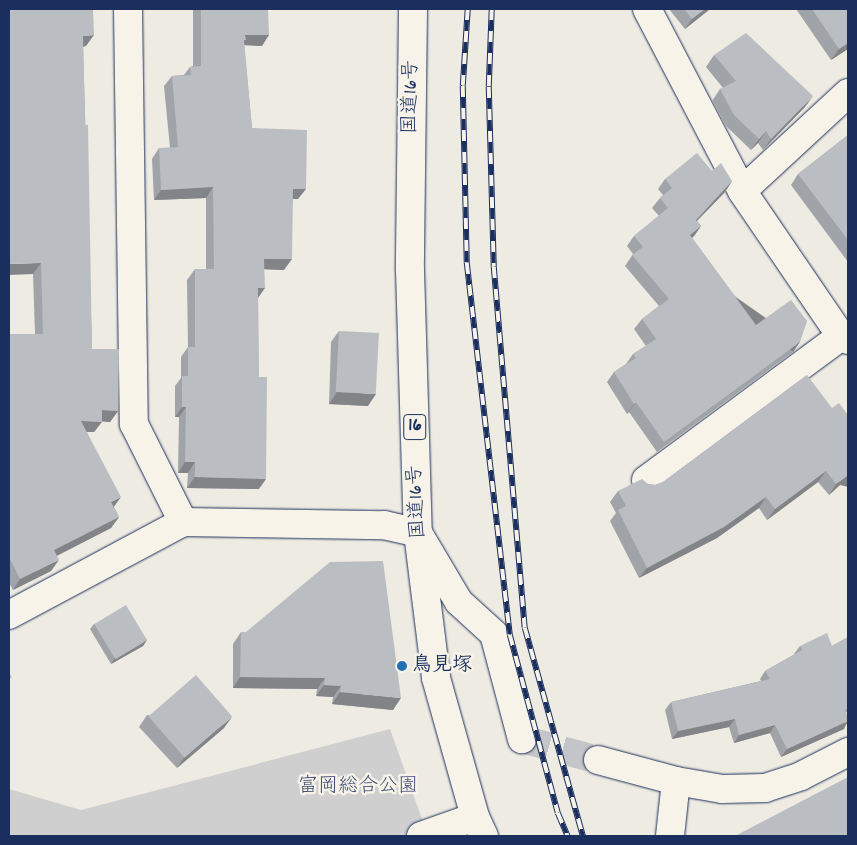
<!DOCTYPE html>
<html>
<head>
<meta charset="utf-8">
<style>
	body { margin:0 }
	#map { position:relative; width:857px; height:845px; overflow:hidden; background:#eeebe2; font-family:Dekko,"Klee One",sans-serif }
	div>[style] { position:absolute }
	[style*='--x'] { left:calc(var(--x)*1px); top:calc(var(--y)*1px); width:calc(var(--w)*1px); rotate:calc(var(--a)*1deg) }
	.green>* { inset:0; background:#cfcfcf }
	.minor-tunnel>* { height:28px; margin-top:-14px; transform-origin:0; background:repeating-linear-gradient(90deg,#c4c5c8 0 28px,transparent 0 42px) }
	.roads { filter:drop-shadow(0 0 1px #1b2f5e) drop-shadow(0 0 1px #1b2f5e) }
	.minor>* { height:28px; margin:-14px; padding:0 14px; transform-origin:14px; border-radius:14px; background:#f7f3e8 }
	.highway>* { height:28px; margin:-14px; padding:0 14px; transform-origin:14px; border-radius:14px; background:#f7f3e8 }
	.rail>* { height:5.5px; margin-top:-2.75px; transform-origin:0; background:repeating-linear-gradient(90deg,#f7f3e8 0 11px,#1b2f5e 0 22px); box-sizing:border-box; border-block:1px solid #1b2f5e }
	.wall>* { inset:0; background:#a0a3a7 }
	.shaded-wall>* { inset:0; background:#828488; transform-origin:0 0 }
	.building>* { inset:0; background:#babdc2; transform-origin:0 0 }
	.dots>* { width:14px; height:14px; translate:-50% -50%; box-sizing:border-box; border:2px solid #f7f3e8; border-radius:50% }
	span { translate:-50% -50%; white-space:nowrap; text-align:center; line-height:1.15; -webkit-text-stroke:5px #f7f3e8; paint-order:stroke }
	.shield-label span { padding:1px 4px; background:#f7f3e8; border:1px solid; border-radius:4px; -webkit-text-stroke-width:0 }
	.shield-label { font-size:19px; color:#1b2f5e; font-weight:700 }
	.street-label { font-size:20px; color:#1b2f5e }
	.poi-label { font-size:20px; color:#1b2f5e; font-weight:700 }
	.left { translate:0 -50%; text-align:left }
	.park-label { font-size:20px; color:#3f4f75 }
	.frame { position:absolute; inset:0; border:10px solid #1b2f5e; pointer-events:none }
</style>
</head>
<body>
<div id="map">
	<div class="green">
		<i style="clip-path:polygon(390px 729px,428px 836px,9px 836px,9px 789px,81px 810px)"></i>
	</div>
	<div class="minor-tunnel">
		<i style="--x:522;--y:739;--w:79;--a:15.4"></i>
	</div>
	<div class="roads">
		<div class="minor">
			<i style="--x:128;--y:9;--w:415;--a:89.2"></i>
			<i style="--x:134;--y:424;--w:110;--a:63.4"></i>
			<i style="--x:647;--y:9;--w:205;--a:62.4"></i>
			<i style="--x:848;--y:93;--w:144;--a:137.2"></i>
			<i style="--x:742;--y:191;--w:176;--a:55.7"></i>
			<i style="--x:841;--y:336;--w:8;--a:30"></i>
			<i style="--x:646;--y:480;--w:242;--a:-36.4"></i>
			<i style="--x:9;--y:615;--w:197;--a:-28.1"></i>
			<i style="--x:183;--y:522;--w:201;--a:0.9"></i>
			<i style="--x:384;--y:525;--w:35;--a:13"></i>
			<i style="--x:418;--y:533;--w:80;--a:59.3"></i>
			<i style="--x:459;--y:602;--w:47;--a:42.4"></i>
			<i style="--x:494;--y:634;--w:109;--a:75.1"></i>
			<i style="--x:598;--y:760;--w:81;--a:15.1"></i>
			<i style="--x:676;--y:781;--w:47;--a:9.9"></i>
			<i style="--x:722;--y:789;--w:43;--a:-1.3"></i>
			<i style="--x:765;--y:788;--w:38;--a:-18"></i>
			<i style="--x:801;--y:776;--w:53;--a:-27.1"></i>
			<i style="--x:421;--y:836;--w:57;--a:-19.4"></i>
			<i style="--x:670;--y:836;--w:55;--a:-83.8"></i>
		</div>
		<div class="highway">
			<i style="--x:413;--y:9;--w:261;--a:90.7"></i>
			<i style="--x:410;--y:270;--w:263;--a:88.3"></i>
			<i style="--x:418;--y:533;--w:146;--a:82.9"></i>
			<i style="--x:436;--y:678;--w:144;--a:74.3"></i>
			<i style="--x:475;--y:817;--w:21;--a:65"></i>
		</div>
	</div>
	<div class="rail">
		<i style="--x:468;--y:9;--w:77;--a:93.7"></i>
		<i style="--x:463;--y:86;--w:177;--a:88.7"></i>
		<i style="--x:467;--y:263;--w:374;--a:83.4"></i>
		<i style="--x:510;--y:635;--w:184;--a:74.9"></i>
		<i style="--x:558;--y:813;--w:25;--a:67"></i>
		<i style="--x:492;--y:9;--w:78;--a:92.2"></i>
		<i style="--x:489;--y:87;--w:180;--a:88.4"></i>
		<i style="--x:494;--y:267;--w:362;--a:85.1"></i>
		<i style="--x:525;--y:628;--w:216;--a:74.4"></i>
	</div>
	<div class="wall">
		<i style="clip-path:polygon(9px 9px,86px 46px,83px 47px,92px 349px,118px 411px,110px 422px,102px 421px,94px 432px,87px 432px,114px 507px,119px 517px,111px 528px,57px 556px,51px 571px,13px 590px,9px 583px,9px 334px,35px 334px,33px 274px)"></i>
		<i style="clip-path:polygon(193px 9px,268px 9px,262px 46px,244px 45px,252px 128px,298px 199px,293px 199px,284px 270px,264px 269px,258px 298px,259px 489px,187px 488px,188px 473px,178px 473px,179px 417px,175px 417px,175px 386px,181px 378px,181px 357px,188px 347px,187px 280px,195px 269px,206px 269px,206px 198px,154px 200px,152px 159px,159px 148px,170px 148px,164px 86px,172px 76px,184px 75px,190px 67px,193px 66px)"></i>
		<i style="clip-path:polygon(669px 9px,710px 9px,685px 29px)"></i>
		<i style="clip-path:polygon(796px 9px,848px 9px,848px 49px,831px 60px)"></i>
		<i style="clip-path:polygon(714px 55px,805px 107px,763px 150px,758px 143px,751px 150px,726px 126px,712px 101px,720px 89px,723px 88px,706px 67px)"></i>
		<i style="clip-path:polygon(848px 135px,848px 262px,791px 185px,798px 174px)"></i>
		<i style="clip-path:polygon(712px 171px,732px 181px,725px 192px,697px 221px,701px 226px,694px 236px,692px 238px,756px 325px,800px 342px,793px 352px,657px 452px,629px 412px,627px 414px,607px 382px,614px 372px,626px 364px,633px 354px,646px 346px,634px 329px,642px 319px,659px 306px,625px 266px,633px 254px,627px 246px,634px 236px,659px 216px,652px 208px,660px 198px,663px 195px,658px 189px,665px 179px)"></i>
		<i style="clip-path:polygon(339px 331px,368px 406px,329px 404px,331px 342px)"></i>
		<i style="clip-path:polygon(807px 375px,840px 485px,829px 495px,818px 482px,767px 520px,759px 508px,717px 538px,639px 578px,610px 521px,616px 513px,610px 502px,618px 491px,648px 484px,655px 485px,663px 482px)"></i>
		<i style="clip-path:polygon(94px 624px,147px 640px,143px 646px,111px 664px,90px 629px)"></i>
		<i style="clip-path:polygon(241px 632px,393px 710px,332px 704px,333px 697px,316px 696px,317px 689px,233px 688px,233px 644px)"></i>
		<i style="clip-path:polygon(848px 637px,848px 710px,846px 713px,844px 729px,781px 757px,770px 733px,734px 743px,729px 727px,672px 739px,665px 710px,671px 702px,761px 681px,760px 679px,765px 671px,795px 654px,794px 654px,800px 646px,832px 646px)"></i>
		<i style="clip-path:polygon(147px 715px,224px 728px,177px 768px,139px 727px)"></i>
	</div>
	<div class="shaded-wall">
		<i style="clip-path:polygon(705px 9px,710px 9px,685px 29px,692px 19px)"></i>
		<i style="clip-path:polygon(94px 35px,86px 46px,75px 47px,83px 36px)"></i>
		<i style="clip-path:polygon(245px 35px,269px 35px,262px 46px,242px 45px)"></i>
		<i style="clip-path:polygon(848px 43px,848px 49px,831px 60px,839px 49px)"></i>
		<i style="clip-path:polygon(813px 96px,805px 107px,763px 150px,771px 139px)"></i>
		<i style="clip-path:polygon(766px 131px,758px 143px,751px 150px,759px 139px)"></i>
		<i style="clip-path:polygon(732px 181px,725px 192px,688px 230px,696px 220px)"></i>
		<i style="clip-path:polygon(213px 187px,206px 198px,154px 200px,161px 190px)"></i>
		<i style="clip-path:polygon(293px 189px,306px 189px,298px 199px,286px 199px)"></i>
		<i style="clip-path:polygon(701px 226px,694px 236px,683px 245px,690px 235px)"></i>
		<i style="clip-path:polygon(264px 259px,292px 259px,284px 270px,257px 269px)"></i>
		<i style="clip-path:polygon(41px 263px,33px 274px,9px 275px,9px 264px)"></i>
		<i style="clip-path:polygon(258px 288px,265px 288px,258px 298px)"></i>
		<i style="left:800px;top:342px;width:12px;height:169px;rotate:125deg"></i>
		<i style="clip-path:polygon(337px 392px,376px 394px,368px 406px,329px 404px)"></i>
		<i style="clip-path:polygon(636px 402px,629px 412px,627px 414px,634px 404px)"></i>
		<i style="clip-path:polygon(182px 407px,186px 407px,179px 417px,175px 417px)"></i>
		<i style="clip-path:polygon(102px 410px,118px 411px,110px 422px,95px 421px)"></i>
		<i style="clip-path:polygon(81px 421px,102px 422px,94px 432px,74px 432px)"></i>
		<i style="clip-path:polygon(185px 462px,195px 462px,188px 473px,178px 473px)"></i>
		<i style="clip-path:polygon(826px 471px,818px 482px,767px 520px,775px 509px)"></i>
		<i style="clip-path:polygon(848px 475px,848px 487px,840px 485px,829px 495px,836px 484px)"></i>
		<i style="clip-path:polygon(195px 477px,266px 479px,259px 489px,187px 488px)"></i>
		<i style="clip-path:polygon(121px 497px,113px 508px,111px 502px)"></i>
		<i style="clip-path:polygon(766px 497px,759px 508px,717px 538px,639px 578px,647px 568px)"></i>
		<i style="clip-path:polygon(119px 517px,111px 528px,46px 561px,54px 550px)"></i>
		<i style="clip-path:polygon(59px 560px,51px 571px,13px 590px,20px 579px)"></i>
		<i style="clip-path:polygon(147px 640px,143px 646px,111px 664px,115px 658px)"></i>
		<i style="clip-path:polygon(240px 677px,325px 678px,317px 689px,233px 688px)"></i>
		<i style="clip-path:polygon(324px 685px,341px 686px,333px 697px,316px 696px)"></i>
		<i style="clip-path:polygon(340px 692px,401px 698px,393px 710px,332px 704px)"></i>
		<i style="clip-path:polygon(232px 717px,224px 728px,177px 768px,185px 756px)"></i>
		<i style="clip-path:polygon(735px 719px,729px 727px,672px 739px,678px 731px)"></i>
		<i style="clip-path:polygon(848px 721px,844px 729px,781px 757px,787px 749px)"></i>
		<i style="clip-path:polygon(775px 725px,770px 733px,734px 743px,739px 735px)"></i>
	</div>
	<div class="building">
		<i style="clip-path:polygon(9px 9px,93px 9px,94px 35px,83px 36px,85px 125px,88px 125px,92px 349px,119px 349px,118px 411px,102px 410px,102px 422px,81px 421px,121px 497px,111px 502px,119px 517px,54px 550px,59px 560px,20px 579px,9px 557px,9px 334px,43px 334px,41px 263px,9px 264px)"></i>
		<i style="clip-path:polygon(201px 9px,268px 9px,269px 35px,245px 35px,246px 40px,244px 40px,252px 128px,307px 130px,306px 189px,293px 189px,292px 259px,264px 259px,265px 288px,258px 288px,259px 377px,267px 377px,266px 479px,195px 477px,195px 462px,185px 462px,186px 407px,182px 407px,182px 376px,188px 376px,188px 347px,195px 347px,195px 269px,214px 269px,213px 187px,161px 190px,159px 148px,178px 147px,172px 76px,191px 75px,190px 67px,201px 66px)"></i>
		<i style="clip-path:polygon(684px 9px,705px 9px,692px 19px)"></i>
		<i style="clip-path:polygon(812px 9px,848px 9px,848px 43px,839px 49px)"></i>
		<i style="clip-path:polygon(746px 33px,813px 96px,771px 139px,766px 131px,759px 139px,734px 115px,720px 89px,736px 81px,714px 55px)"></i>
		<i style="clip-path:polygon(848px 135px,848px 240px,798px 174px)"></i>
		<i style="clip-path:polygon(697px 153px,712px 171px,721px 163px,732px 181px,696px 220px,701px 226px,690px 235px,756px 325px,791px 300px,807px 321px,800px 342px,664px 442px,636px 402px,634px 404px,614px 372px,636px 358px,633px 354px,656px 339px,642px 319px,669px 299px,632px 255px,643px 247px,634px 236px,668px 208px,660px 198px,672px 188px,665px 179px)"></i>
		<i style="left:339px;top:331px;width:40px;height:61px;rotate:3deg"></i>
		<i style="clip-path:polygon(807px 375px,832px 408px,839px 403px,848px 415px,848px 475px,836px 484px,826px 471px,775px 509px,766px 497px,724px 527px,647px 568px,618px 510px,626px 506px,618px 491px,642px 479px,648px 484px,655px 485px,663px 482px)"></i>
		<i style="clip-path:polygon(383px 561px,401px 698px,340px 692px,341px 686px,324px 685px,325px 678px,240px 677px,241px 632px,246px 632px,330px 562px)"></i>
		<i style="left:126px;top:605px;width:41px;height:37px;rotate:59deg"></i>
		<i style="clip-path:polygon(827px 633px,832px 646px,848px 637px,848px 708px,845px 710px,848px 718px,848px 721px,787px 749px,775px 725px,739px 735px,735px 719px,678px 731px,671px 702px,770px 679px,765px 671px,802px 650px,800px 646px)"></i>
		<i style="clip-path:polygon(9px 673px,12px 677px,9px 680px)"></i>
		<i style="left:196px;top:675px;width:55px;height:63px;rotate:49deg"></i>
		<i style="clip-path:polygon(848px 777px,848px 836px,735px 836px)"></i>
	</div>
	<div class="dots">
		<i style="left:402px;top:666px;background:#1f6fb2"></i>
	</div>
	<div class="shield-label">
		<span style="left:415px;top:427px">16</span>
	</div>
	<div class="street-label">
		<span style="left:412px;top:97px;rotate:-89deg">国道16号</span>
		<span style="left:418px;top:502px;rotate:-93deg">国道16号</span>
	</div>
	<div class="poi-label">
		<span class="left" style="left:412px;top:666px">鳥見塚</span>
	</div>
	<div class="park-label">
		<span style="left:358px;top:787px">富岡総合公園</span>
	</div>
	<div class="frame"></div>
</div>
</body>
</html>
